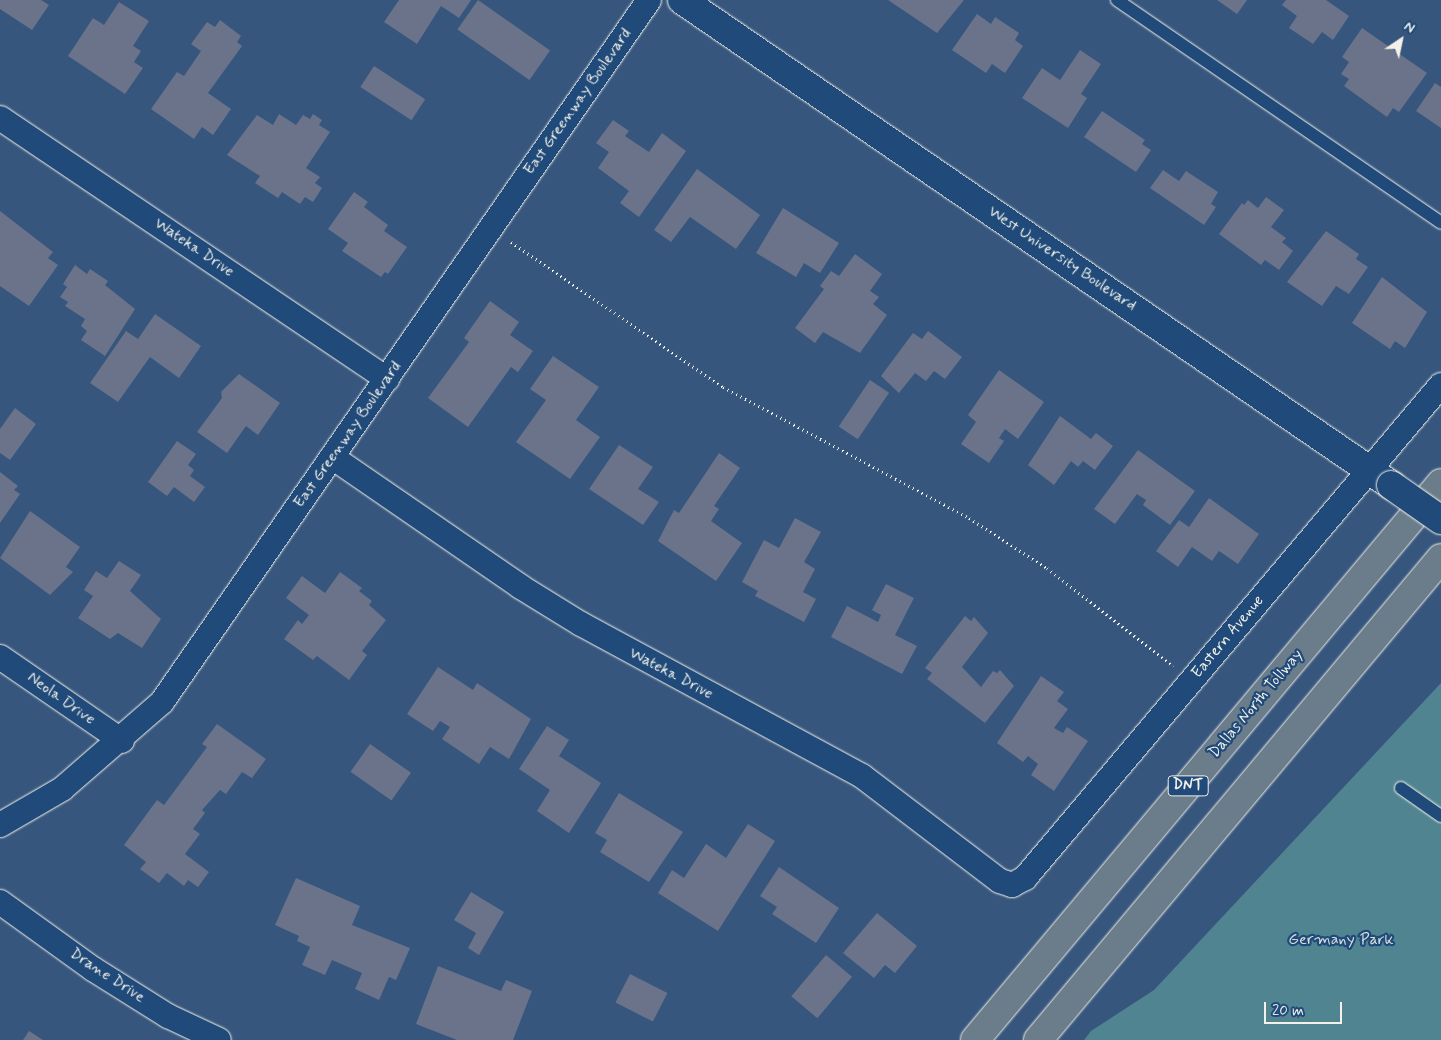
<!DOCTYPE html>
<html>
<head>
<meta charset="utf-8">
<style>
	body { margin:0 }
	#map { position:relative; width:1441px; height:1040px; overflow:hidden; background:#36567e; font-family:Mynerve,sans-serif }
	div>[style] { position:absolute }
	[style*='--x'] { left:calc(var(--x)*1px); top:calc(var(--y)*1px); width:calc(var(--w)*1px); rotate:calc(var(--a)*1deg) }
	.green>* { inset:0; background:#508491 }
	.building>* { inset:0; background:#6a7389; transform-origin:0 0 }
	.path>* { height:3px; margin-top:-1.5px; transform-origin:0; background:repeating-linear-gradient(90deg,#f4f1e8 0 1px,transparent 0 5px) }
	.roads { filter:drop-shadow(0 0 1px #f4f1e8) drop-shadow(0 0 1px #f4f1e8) }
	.lane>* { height:12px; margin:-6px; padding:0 6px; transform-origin:6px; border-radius:6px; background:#1f4a7a }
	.street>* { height:24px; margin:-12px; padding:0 12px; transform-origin:12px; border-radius:12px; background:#1f4a7a }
	.secondary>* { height:28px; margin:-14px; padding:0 14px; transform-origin:14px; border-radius:14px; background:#1f4a7a }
	.highway>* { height:28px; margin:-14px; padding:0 14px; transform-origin:14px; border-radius:14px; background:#6b7d8b }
	.bridges { filter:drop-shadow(0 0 1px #f4f1e8) drop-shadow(0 0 1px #f4f1e8) }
	.secondary-bridge>* { height:28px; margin:-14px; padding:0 14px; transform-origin:14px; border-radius:14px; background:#1f4a7a }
	span { translate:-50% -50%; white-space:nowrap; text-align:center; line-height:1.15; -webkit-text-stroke:4.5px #1f4a7a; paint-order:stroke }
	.shield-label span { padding:1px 4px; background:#1f4a7a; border:1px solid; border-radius:4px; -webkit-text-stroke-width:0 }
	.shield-label { font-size:15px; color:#f4f1e8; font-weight:700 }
	.street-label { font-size:16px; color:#f4f1e8 }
	.park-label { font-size:16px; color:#dbe1db }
	.north { position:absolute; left:1376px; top:15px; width:50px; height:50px; -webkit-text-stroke:4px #1f4a7a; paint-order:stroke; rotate:34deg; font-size:14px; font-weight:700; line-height:20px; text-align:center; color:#f4f1e8 }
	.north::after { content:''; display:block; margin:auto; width:18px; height:22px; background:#f4f1e8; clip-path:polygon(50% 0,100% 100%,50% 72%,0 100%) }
	.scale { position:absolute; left:1264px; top:1002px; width:78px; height:22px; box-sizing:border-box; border:2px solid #f4f1e8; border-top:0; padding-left:6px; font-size:15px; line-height:18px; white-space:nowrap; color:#f4f1e8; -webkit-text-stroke:4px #1f4a7a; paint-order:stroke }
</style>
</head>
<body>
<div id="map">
	<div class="green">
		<i style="clip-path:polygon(1441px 683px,1441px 1040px,1084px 1040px,1091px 1031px,1154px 990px)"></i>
	</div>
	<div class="building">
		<i style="clip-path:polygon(0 0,41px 0,49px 5px,32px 30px,0 9px)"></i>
		<i style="clip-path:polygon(399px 0,471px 0,459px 18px,441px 6px,417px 44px,384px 22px)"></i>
		<i style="left:478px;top:0;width:88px;height:36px;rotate:35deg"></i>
		<i style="clip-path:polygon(888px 0,964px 0,937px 33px)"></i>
		<i style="clip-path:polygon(1217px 0,1247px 0,1237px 14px)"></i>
		<i style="clip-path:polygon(1286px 0,1326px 0,1349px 16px,1333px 40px,1322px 32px,1313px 44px,1289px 28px,1297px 16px,1282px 5px)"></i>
		<i style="clip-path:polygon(119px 2px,149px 21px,133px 46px,141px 51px,134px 62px,143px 68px,125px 94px,68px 56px,93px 18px,104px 25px)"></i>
		<i style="clip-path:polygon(977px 14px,991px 24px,995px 17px,1019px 33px,1015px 40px,1023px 46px,1005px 73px,992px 64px,986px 73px,952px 50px)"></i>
		<i style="clip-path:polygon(220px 20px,241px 36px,237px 42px,242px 46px,208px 93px,231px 109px,213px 135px,202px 127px,194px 139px,151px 109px,177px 72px,184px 76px,201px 51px,191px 44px,207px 22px,215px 27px)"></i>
		<i style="clip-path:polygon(1362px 28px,1427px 73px,1399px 112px,1393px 108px,1387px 117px,1344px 86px,1349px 79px,1341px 74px,1349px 62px,1342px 57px)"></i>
		<i style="clip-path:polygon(1080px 50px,1101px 64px,1081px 94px,1087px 98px,1068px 128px,1022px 98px,1042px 68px,1060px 80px)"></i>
		<i style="left:374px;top:66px;width:61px;height:25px;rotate:33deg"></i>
		<i style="clip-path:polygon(1435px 83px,1441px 87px,1441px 128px,1416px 111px)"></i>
		<i style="clip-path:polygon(1102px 111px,1145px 140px,1142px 144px,1151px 150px,1136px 172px,1084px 137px)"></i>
		<i style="clip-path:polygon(279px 114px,296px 125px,303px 115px,310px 119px,313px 114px,322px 120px,319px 125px,330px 132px,306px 168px,320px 177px,315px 183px,322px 188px,313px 202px,305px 197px,300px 204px,282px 192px,278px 198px,255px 183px,260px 176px,227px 155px,257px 115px,273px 125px)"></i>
		<i style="clip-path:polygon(613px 120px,629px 131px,625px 136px,649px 152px,662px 133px,686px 151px,639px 217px,620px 203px,629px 191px,598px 168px,609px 152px,596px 143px)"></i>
		<i style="clip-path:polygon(697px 169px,760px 215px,736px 249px,690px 217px,671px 242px,654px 230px)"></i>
		<i style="clip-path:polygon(1163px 170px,1179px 181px,1186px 171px,1218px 192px,1211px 204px,1216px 207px,1204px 225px,1150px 188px)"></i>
		<i style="clip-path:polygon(354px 192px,368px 202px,364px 207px,388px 225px,384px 231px,407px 247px,388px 274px,385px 272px,381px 277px,342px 251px,348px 243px,328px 229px)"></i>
		<i style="clip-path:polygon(1266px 197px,1284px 210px,1271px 227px,1286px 238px,1282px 242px,1293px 251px,1279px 270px,1265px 260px,1261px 265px,1219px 234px,1242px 203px,1244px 205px,1248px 200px,1258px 208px)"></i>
		<i style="clip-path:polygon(783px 208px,839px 243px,820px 273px,804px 263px,796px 277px,756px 253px)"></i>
		<i style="clip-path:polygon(0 211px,53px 252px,48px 258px,58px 265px,29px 306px,0 286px)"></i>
		<i style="clip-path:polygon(1326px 231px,1359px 254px,1356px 259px,1368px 267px,1349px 294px,1336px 286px,1322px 306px,1287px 282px)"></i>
		<i style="clip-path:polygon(855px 254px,882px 274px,870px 291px,879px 297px,873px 304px,887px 315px,860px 353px,823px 332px,815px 343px,795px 328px,824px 289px,820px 286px,831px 271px,839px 276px)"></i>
		<i style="clip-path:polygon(75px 265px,87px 274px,90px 269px,108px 281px,105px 285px,135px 309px,105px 356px,81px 340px,87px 331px,81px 326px,85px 319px,65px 306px,68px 302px,60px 297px,67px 287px,63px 284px)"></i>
		<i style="clip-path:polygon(1382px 277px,1427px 312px,1405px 348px,1395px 341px,1390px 349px,1352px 323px)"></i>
		<i style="clip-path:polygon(490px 301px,519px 322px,510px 335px,533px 351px,518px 372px,511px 367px,468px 427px,428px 398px,469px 342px,464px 338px)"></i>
		<i style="clip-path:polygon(155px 314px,201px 346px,179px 378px,150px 357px,118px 402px,90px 383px,126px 331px,138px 339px)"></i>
		<i style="clip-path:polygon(928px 331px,962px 357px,945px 379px,934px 371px,926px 381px,915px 373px,899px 393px,881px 376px,913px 333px,922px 339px)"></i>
		<i style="clip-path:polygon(553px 356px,599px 387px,576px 420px,600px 437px,570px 479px,516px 442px,546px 400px,530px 389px)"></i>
		<i style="clip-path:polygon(999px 370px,1044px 402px,1018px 439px,1005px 429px,999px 438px,1004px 441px,989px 463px,961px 444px,976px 422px,968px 415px)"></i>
		<i style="clip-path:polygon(239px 374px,280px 403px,258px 435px,246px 426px,227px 453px,197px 432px,222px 398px,221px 392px)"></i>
		<i style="left:870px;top:380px;width:23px;height:56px;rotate:34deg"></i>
		<i style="clip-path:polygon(15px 408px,36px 424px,10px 460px,0 453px,0 429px)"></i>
		<i style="clip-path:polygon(1060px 416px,1091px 439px,1096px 433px,1113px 446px,1095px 470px,1083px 461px,1078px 467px,1071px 461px,1054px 485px,1028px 465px)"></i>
		<i style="clip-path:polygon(177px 441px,196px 454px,188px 465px,194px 470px,190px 476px,205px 487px,194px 502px,174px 487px,167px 496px,148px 482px)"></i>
		<i style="clip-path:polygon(619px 445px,653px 467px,638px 489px,659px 502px,643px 525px,589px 489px)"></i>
		<i style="clip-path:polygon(1138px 450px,1195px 491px,1170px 525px,1143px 505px,1146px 500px,1137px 494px,1115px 524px,1094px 509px)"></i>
		<i style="clip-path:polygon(719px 453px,740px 468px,714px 506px,719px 509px,711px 521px,742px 543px,716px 581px,658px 541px,674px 510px,679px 513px)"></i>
		<i style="clip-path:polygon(0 472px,18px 486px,14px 490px,20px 494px,0 523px)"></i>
		<i style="clip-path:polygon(1209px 498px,1259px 534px,1238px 564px,1219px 551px,1212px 561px,1192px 547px,1178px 567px,1156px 551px,1179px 520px,1189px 527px)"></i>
		<i style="clip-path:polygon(30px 511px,80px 547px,66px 567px,73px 572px,50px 595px,0 558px)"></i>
		<i style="clip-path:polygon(795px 518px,821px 532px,804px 562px,815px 569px,803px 592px,816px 599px,804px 622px,755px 596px,758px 591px,742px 582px,764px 540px,779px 548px)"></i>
		<i style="clip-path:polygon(119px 561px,141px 575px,130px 591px,161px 619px,142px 648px,118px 633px,110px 639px,78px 618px,93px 596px,84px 590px,96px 571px,107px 578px)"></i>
		<i style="clip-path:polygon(340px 572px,362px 588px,359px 591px,372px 601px,369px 605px,386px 620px,362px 651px,367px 655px,349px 680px,317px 656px,313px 660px,284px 639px,298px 620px,302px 624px,309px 615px,286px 598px,302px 576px,325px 593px)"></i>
		<i style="clip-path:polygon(886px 584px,914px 598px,895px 635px,917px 646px,902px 674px,831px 637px,847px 606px,878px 622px,881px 615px,872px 610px)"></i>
		<i style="clip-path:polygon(965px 616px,971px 621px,974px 617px,988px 633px,962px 667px,981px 687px,993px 671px,997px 673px,1000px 670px,1014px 686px,985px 723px,927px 679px,932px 673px,925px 668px)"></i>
		<i style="clip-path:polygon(438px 667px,473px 690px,477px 683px,531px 719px,509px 759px,490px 747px,479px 764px,442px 739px,450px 727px,440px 721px,433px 731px,407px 714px)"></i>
		<i style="clip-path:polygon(1041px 676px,1064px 692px,1057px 701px,1068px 709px,1054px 728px,1063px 733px,1067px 727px,1088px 741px,1054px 791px,1031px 775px,1038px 764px,1028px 756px,1023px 762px,997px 743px)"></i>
		<i style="clip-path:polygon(217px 724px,266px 759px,252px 778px,242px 772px,226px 794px,220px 790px,202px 810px,205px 813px,193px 829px,200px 834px,185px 854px,209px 872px,198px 887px,188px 880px,184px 886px,167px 873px,159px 883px,140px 869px,146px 862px,124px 845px,157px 800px,164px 805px,207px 747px,202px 744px)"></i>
		<i style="clip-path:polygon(547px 726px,569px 740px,559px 756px,601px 783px,569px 833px,537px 811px,550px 790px,519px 769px)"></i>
		<i style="left:370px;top:744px;width:50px;height:34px;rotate:35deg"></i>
		<i style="clip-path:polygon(619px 793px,683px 832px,649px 882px,600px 852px,607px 840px,595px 833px)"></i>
		<i style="clip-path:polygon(748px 824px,775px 841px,718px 931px,658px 893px,672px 870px,684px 878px,706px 844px,726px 858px)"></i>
		<i style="clip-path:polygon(779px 867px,839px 908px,816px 943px,772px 914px,777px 907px,760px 896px)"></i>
		<i style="clip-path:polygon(296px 878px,360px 906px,352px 925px,410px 948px,396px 980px,389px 977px,379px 1000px,355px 989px,362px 973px,332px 960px,325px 975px,302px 965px,310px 947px,297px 941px,299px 936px,275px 925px)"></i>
		<i style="clip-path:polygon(471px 892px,504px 912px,479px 955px,468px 948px,476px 933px,454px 920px)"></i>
		<i style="clip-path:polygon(877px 913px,917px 946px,895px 973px,885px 965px,874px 978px,843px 953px)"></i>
		<i style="left:826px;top:955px;width:34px;height:54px;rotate:40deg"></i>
		<i style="clip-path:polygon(438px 966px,501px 991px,506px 980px,532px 991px,513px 1040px,457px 1040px,416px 1024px)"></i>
		<i style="left:630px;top:974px;width:42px;height:32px;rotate:27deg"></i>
		<i style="clip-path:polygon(29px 1031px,43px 1040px,23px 1040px)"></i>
	</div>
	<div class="path">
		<i style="--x:511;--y:242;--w:257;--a:34.4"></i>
		<i style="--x:723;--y:387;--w:279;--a:28"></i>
		<i style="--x:969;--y:518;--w:93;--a:32.7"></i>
		<i style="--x:1047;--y:568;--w:160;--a:37.9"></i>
	</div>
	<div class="roads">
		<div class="lane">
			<i style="--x:1117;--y:0;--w:393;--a:34.5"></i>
			<i style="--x:1401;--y:788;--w:49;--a:35"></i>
		</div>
		<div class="street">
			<i style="--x:0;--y:118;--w:467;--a:34"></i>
			<i style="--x:332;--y:457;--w:229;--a:34.5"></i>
			<i style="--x:521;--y:587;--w:70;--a:31.7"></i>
			<i style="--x:581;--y:624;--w:319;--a:28.4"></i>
			<i style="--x:862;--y:776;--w:173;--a:37.3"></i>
			<i style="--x:1000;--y:881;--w:13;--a:18"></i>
			<i style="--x:1012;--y:885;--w:15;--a:-28"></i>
			<i style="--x:1025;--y:878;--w:645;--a:-49.84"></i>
			<i style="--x:0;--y:657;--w:148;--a:34.5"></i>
			<i style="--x:0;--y:825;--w:72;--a:-30.1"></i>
			<i style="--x:62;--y:789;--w:133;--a:-41"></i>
			<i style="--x:162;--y:702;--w:854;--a:-55.25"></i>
			<i style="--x:0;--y:902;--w:115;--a:35.8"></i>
			<i style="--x:93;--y:969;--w:89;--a:32.1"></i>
			<i style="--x:168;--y:1016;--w:56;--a:25.2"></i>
		</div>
		<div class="secondary">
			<i style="--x:682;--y:0;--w:859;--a:34.37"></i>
		</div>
		<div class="highway">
			<i style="--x:975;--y:1040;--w:726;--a:-50.08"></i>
			<i style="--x:1038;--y:1040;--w:628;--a:-50.1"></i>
		</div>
	</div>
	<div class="bridges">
		<div class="secondary-bridge">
			<i style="--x:1391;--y:485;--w:61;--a:35"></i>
		</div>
	</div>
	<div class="shield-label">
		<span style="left:1188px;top:786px">DNT</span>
	</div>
	<div class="street-label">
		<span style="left:578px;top:102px;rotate:-55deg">East Greenway Boulevard</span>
		<span style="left:194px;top:248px;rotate:34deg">Wateka Drive</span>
		<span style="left:1062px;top:259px;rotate:34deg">West University Boulevard</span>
		<span style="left:348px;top:435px;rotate:-55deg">East Greenway Boulevard</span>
		<span style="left:1228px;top:637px;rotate:-50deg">Eastern Avenue</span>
		<span style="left:671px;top:674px;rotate:28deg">Wateka Drive</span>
		<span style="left:61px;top:699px;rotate:35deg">Neola Drive</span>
		<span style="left:1256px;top:704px;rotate:-50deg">Dallas North Tollway</span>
		<span style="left:107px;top:976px;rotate:33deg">Drane Drive</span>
	</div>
	<div class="park-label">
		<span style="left:1341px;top:940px">Germany Park</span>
	</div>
	<div class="north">N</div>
	<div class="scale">20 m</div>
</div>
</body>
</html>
